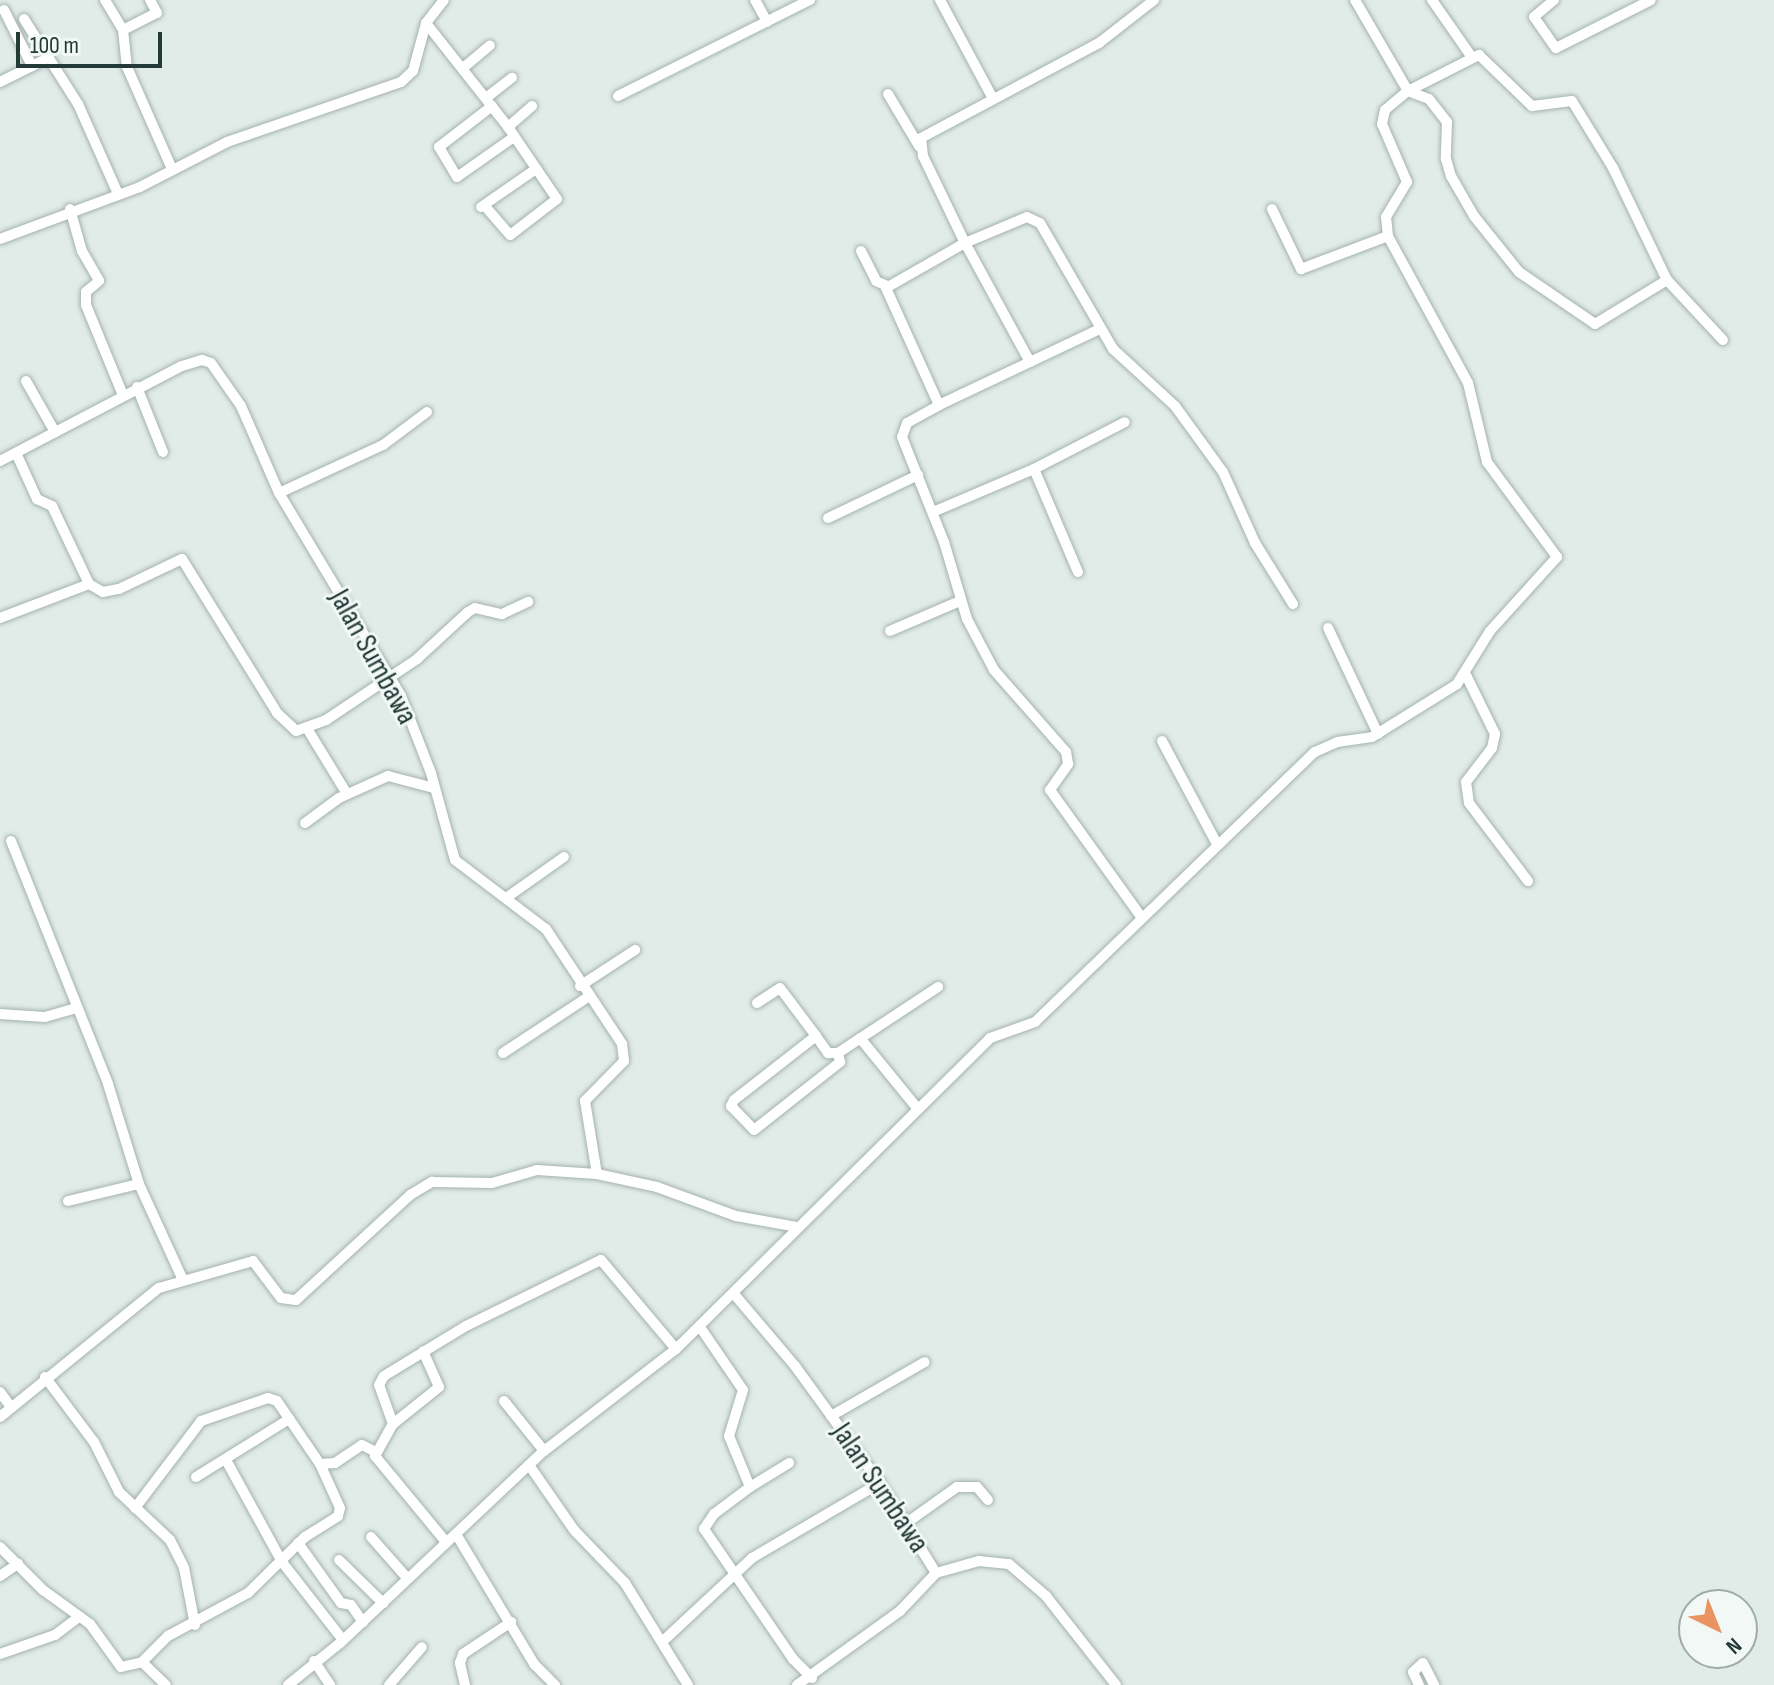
<!DOCTYPE html>
<html>
<head>
<meta charset="utf-8">
<style>
	body { margin:0 }
	#map { position:relative; width:1774px; height:1685px; overflow:hidden; background:#e1ebe8; font-family:"Sofia Sans Condensed",sans-serif }
	div>[style] { position:absolute }
	[style*='--x'] { left:calc(var(--x)*1px); top:calc(var(--y)*1px); width:calc(var(--w)*1px); rotate:calc(var(--a)*1deg) }
	.roads { filter:drop-shadow(0 0 2px #a4b2af) drop-shadow(0 0 2px #a4b2af) }
	.street>* { height:10px; margin:-5px; padding:0 5px; transform-origin:5px; border-radius:5px; background:#fff }
	span { translate:-50% -50%; white-space:nowrap; text-align:center; line-height:1.15; -webkit-text-stroke:6px #f1f8f5; paint-order:stroke }
	.street-label { font-size:30px; color:#233a37 }
	.north { position:absolute; left:1678px; top:1589px; width:80px; height:80px; box-sizing:border-box; background:#f1f8f5; border:2px solid #9faca9; border-radius:50%; rotate:137deg; font-size:22px; font-weight:700; line-height:32px; text-align:center; color:#233a37 }
	.north::after { content:''; display:block; margin:auto; width:28px; height:36px; background:#e99361; clip-path:polygon(50% 0,100% 100%,50% 72%,0 100%) }
	.scale { position:absolute; left:16px; top:32px; width:146px; height:36px; box-sizing:border-box; border:4px solid #233a37; border-top:0; padding-left:10px; font-size:24px; line-height:28px; white-space:nowrap; color:#233a37; -webkit-text-stroke:6px #f1f8f5; paint-order:stroke }
</style>
</head>
<body>
<div id="map">
	<div class="roads">
		<div class="street">
			<i style="--x:105;--y:0;--w:35;--a:59"></i>
			<i style="--x:123;--y:30;--w:37;--a:84"></i>
			<i style="--x:127;--y:67;--w:111;--a:66.2"></i>
			<i style="--x:755;--y:0;--w:25;--a:61"></i>
			<i style="--x:940;--y:0;--w:112;--a:61.8"></i>
			<i style="--x:1355;--y:0;--w:105;--a:59.8"></i>
			<i style="--x:1408;--y:91;--w:22;--a:21"></i>
			<i style="--x:1429;--y:99;--w:29;--a:52"></i>
			<i style="--x:1447;--y:122;--w:37;--a:92"></i>
			<i style="--x:1446;--y:159;--w:18;--a:74"></i>
			<i style="--x:1451;--y:176;--w:46;--a:60.1"></i>
			<i style="--x:1474;--y:216;--w:72;--a:51.2"></i>
			<i style="--x:1519;--y:272;--w:92;--a:34.4"></i>
			<i style="--x:1595;--y:324;--w:84;--a:-31.4"></i>
			<i style="--x:1667;--y:280;--w:82;--a:47"></i>
			<i style="--x:1432;--y:0;--w:68;--a:55.1"></i>
			<i style="--x:1554;--y:0;--w:26;--a:140"></i>
			<i style="--x:1534;--y:17;--w:38;--a:55"></i>
			<i style="--x:1556;--y:48;--w:106;--a:-26.8"></i>
			<i style="--x:4;--y:10;--w:63;--a:63.4"></i>
			<i style="--x:24;--y:19;--w:101;--a:57.6"></i>
			<i style="--x:78;--y:104;--w:98;--a:66"></i>
			<i style="--x:426;--y:23;--w:132;--a:51.7"></i>
			<i style="--x:508;--y:127;--w:87;--a:55.8"></i>
			<i style="--x:557;--y:199;--w:59;--a:142.5"></i>
			<i style="--x:510;--y:235;--w:38;--a:-131"></i>
			<i style="--x:123;--y:30;--w:38;--a:-27"></i>
			<i style="--x:157;--y:13;--w:15;--a:-118"></i>
			<i style="--x:463;--y:68;--w:35;--a:-40"></i>
			<i style="--x:0;--y:82;--w:47;--a:-26.6"></i>
			<i style="--x:888;--y:94;--w:61;--a:59.2"></i>
			<i style="--x:618;--y:96;--w:215;--a:-26.6"></i>
			<i style="--x:486;--y:98;--w:33;--a:-38"></i>
			<i style="--x:492;--y:106;--w:67;--a:142.3"></i>
			<i style="--x:439;--y:147;--w:35;--a:59"></i>
			<i style="--x:457;--y:177;--w:70;--a:-35.1"></i>
			<i style="--x:508;--y:127;--w:32;--a:-41"></i>
			<i style="--x:481;--y:207;--w:67;--a:-34.6"></i>
			<i style="--x:70;--y:209;--w:44;--a:74.1"></i>
			<i style="--x:82;--y:251;--w:34;--a:60"></i>
			<i style="--x:99;--y:281;--w:17;--a:140"></i>
			<i style="--x:86;--y:292;--w:13;--a:90"></i>
			<i style="--x:86;--y:305;--w:97;--a:67.7"></i>
			<i style="--x:1272;--y:209;--w:67;--a:64.2"></i>
			<i style="--x:1301;--y:269;--w:93;--a:-20.8"></i>
			<i style="--x:0;--y:239;--w:149;--a:-20.4"></i>
			<i style="--x:140;--y:187;--w:98;--a:-27.3"></i>
			<i style="--x:227;--y:142;--w:184;--a:-19"></i>
			<i style="--x:401;--y:82;--w:16;--a:-43"></i>
			<i style="--x:413;--y:71;--w:50;--a:-74.8"></i>
			<i style="--x:426;--y:23;--w:29;--a:-52"></i>
			<i style="--x:861;--y:251;--w:34;--a:63"></i>
			<i style="--x:876;--y:281;--w:12;--a:24"></i>
			<i style="--x:1030;--y:362;--w:136;--a:-118.6"></i>
			<i style="--x:965;--y:243;--w:67;--a:-22.8"></i>
			<i style="--x:1027;--y:217;--w:14;--a:25"></i>
			<i style="--x:1040;--y:223;--w:146;--a:59.9"></i>
			<i style="--x:1113;--y:349;--w:84;--a:42.6"></i>
			<i style="--x:1175;--y:406;--w:82;--a:54"></i>
			<i style="--x:1223;--y:472;--w:78;--a:65.7"></i>
			<i style="--x:1255;--y:543;--w:72;--a:58.1"></i>
			<i style="--x:26;--y:381;--w:59;--a:60.4"></i>
			<i style="--x:137;--y:387;--w:70;--a:68.2"></i>
			<i style="--x:939;--y:405;--w:178;--a:-25.3"></i>
			<i style="--x:16;--y:453;--w:51;--a:65.5"></i>
			<i style="--x:37;--y:499;--w:17;--a:25"></i>
			<i style="--x:52;--y:506;--w:86;--a:64.6"></i>
			<i style="--x:0;--y:461;--w:205;--a:-27.6"></i>
			<i style="--x:182;--y:366;--w:21;--a:-17"></i>
			<i style="--x:202;--y:360;--w:9;--a:18"></i>
			<i style="--x:211;--y:363;--w:52;--a:55.1"></i>
			<i style="--x:241;--y:406;--w:95;--a:66.4"></i>
			<i style="--x:279;--y:493;--w:237;--a:59"></i>
			<i style="--x:401;--y:696;--w:83;--a:68.7"></i>
			<i style="--x:431;--y:773;--w:90;--a:74.6"></i>
			<i style="--x:455;--y:860;--w:114;--a:37.2"></i>
			<i style="--x:546;--y:929;--w:138;--a:56.5"></i>
			<i style="--x:622;--y:1044;--w:17;--a:83"></i>
			<i style="--x:624;--y:1061;--w:56;--a:134.3"></i>
			<i style="--x:585;--y:1101;--w:74;--a:80.7"></i>
			<i style="--x:1034;--y:469;--w:112;--a:66.9"></i>
			<i style="--x:279;--y:493;--w:115;--a:-24.8"></i>
			<i style="--x:383;--y:445;--w:55;--a:-36.9"></i>
			<i style="--x:933;--y:512;--w:110;--a:-23.1"></i>
			<i style="--x:1034;--y:469;--w:102;--a:-27.3"></i>
			<i style="--x:828;--y:518;--w:100;--a:-25.5"></i>
			<i style="--x:0;--y:618;--w:95;--a:-20.9"></i>
			<i style="--x:89;--y:584;--w:16;--a:30"></i>
			<i style="--x:103;--y:592;--w:16;--a:-11"></i>
			<i style="--x:119;--y:589;--w:70;--a:-25.5"></i>
			<i style="--x:182;--y:559;--w:181;--a:58.3"></i>
			<i style="--x:277;--y:713;--w:26;--a:43"></i>
			<i style="--x:296;--y:731;--w:32;--a:-20"></i>
			<i style="--x:326;--y:720;--w:110;--a:-33.8"></i>
			<i style="--x:417;--y:659;--w:69;--a:-42.7"></i>
			<i style="--x:468;--y:612;--w:8;--a:-30"></i>
			<i style="--x:475;--y:608;--w:28;--a:13"></i>
			<i style="--x:502;--y:614;--w:29;--a:-25"></i>
			<i style="--x:1328;--y:628;--w:117;--a:64.7"></i>
			<i style="--x:890;--y:631;--w:76;--a:-23.2"></i>
			<i style="--x:1466;--y:675;--w:66;--a:63.8"></i>
			<i style="--x:1495;--y:734;--w:14;--a:102"></i>
			<i style="--x:1492;--y:748;--w:43;--a:127.4"></i>
			<i style="--x:1466;--y:782;--w:21;--a:82"></i>
			<i style="--x:1469;--y:803;--w:98;--a:52.9"></i>
			<i style="--x:308;--y:730;--w:75;--a:58.6"></i>
			<i style="--x:1162;--y:741;--w:115;--a:61.9"></i>
			<i style="--x:305;--y:823;--w:42;--a:-36.3"></i>
			<i style="--x:339;--y:798;--w:54;--a:-24.2"></i>
			<i style="--x:388;--y:776;--w:48;--a:14.6"></i>
			<i style="--x:11;--y:841;--w:262;--a:68.2"></i>
			<i style="--x:108;--y:1084;--w:105;--a:72.8"></i>
			<i style="--x:139;--y:1184;--w:106;--a:65.4"></i>
			<i style="--x:506;--y:898;--w:71;--a:-35.3"></i>
			<i style="--x:1142;--y:918;--w:158;--a:-125.7"></i>
			<i style="--x:1050;--y:790;--w:32;--a:-55"></i>
			<i style="--x:1068;--y:764;--w:12;--a:-99"></i>
			<i style="--x:1066;--y:752;--w:109;--a:-131.3"></i>
			<i style="--x:994;--y:670;--w:58;--a:-117.9"></i>
			<i style="--x:967;--y:619;--w:80;--a:-106.6"></i>
			<i style="--x:944;--y:542;--w:113;--a:-111.8"></i>
			<i style="--x:902;--y:437;--w:15;--a:-70"></i>
			<i style="--x:907;--y:423;--w:37;--a:-29"></i>
			<i style="--x:939;--y:405;--w:128;--a:-114.4"></i>
			<i style="--x:886;--y:288;--w:91;--a:-29.7"></i>
			<i style="--x:965;--y:243;--w:97;--a:-115.8"></i>
			<i style="--x:923;--y:156;--w:18;--a:-96"></i>
			<i style="--x:921;--y:138;--w:202;--a:-28.1"></i>
			<i style="--x:1099;--y:43;--w:70;--a:-38"></i>
			<i style="--x:580;--y:986;--w:66;--a:-33.2"></i>
			<i style="--x:757;--y:1003;--w:27;--a:-33"></i>
			<i style="--x:780;--y:988;--w:60;--a:53.1"></i>
			<i style="--x:816;--y:1036;--w:104;--a:142"></i>
			<i style="--x:734;--y:1100;--w:7;--a:117"></i>
			<i style="--x:731;--y:1106;--w:33;--a:46"></i>
			<i style="--x:754;--y:1130;--w:110;--a:-38.3"></i>
			<i style="--x:840;--y:1062;--w:9;--a:-103"></i>
			<i style="--x:838;--y:1053;--w:120;--a:-33.4"></i>
			<i style="--x:0;--y:1014;--w:45;--a:3.8"></i>
			<i style="--x:45;--y:1017;--w:33;--a:-16"></i>
			<i style="--x:816;--y:1036;--w:21;--a:55"></i>
			<i style="--x:828;--y:1053;--w:10;--a:0"></i>
			<i style="--x:860;--y:1038;--w:90;--a:50.8"></i>
			<i style="--x:503;--y:1053;--w:102;--a:-33.4"></i>
			<i style="--x:68;--y:1201;--w:73;--a:-13.5"></i>
			<i style="--x:734;--y:1294;--w:94;--a:49.7"></i>
			<i style="--x:795;--y:1366;--w:145;--a:54"></i>
			<i style="--x:880;--y:1483;--w:106;--a:58.1"></i>
			<i style="--x:700;--y:1327;--w:76;--a:55.7"></i>
			<i style="--x:743;--y:1390;--w:48;--a:106.9"></i>
			<i style="--x:729;--y:1436;--w:55;--a:67.6"></i>
			<i style="--x:750;--y:1487;--w:45;--a:143.1"></i>
			<i style="--x:714;--y:1514;--w:18;--a:124"></i>
			<i style="--x:704;--y:1529;--w:158;--a:55.6"></i>
			<i style="--x:793;--y:1659;--w:27;--a:45"></i>
			<i style="--x:45;--y:1377;--w:81;--a:53"></i>
			<i style="--x:94;--y:1442;--w:56;--a:63.4"></i>
			<i style="--x:119;--y:1492;--w:70;--a:43.3"></i>
			<i style="--x:170;--y:1540;--w:31;--a:63"></i>
			<i style="--x:184;--y:1568;--w:58;--a:79.1"></i>
			<i style="--x:0;--y:1392;--w:17;--a:54"></i>
			<i style="--x:504;--y:1401;--w:64;--a:51.3"></i>
			<i style="--x:831;--y:1416;--w:108;--a:-29.9"></i>
			<i style="--x:0;--y:1417;--w:205;--a:-39.1"></i>
			<i style="--x:159;--y:1288;--w:98;--a:-16"></i>
			<i style="--x:253;--y:1261;--w:46;--a:52.9"></i>
			<i style="--x:281;--y:1298;--w:15;--a:8"></i>
			<i style="--x:296;--y:1300;--w:155;--a:-42.6"></i>
			<i style="--x:410;--y:1195;--w:26;--a:-31"></i>
			<i style="--x:432;--y:1182;--w:60;--a:1"></i>
			<i style="--x:492;--y:1183;--w:47;--a:-16.1"></i>
			<i style="--x:537;--y:1170;--w:60;--a:3.8"></i>
			<i style="--x:597;--y:1174;--w:61;--a:12.2"></i>
			<i style="--x:657;--y:1187;--w:84;--a:20.2"></i>
			<i style="--x:736;--y:1216;--w:63;--a:10.1"></i>
			<i style="--x:393;--y:1424;--w:59;--a:-38.8"></i>
			<i style="--x:439;--y:1387;--w:39;--a:-114"></i>
			<i style="--x:226;--y:1460;--w:116;--a:61.2"></i>
			<i style="--x:282;--y:1562;--w:99;--a:52"></i>
			<i style="--x:529;--y:1465;--w:79;--a:55.3"></i>
			<i style="--x:574;--y:1530;--w:74;--a:46.1"></i>
			<i style="--x:625;--y:1583;--w:120;--a:58.3"></i>
			<i style="--x:196;--y:1477;--w:110;--a:-31.9"></i>
			<i style="--x:750;--y:1487;--w:46;--a:-31.6"></i>
			<i style="--x:135;--y:1508;--w:109;--a:-52.8"></i>
			<i style="--x:201;--y:1421;--w:71;--a:-18.9"></i>
			<i style="--x:268;--y:1398;--w:9;--a:18"></i>
			<i style="--x:277;--y:1401;--w:76;--a:55.7"></i>
			<i style="--x:320;--y:1464;--w:15;--a:-4"></i>
			<i style="--x:335;--y:1463;--w:32;--a:-34"></i>
			<i style="--x:362;--y:1445;--w:13;--a:27"></i>
			<i style="--x:905;--y:1524;--w:64;--a:-35.4"></i>
			<i style="--x:957;--y:1487;--w:20;--a:0"></i>
			<i style="--x:977;--y:1487;--w:17;--a:50"></i>
			<i style="--x:456;--y:1534;--w:152;--a:59"></i>
			<i style="--x:534;--y:1664;--w:30;--a:45"></i>
			<i style="--x:371;--y:1537;--w:55;--a:48.7"></i>
			<i style="--x:446;--y:1542;--w:112;--a:-129.5"></i>
			<i style="--x:375;--y:1456;--w:37;--a:-61"></i>
			<i style="--x:393;--y:1424;--w:41;--a:-109.7"></i>
			<i style="--x:379;--y:1385;--w:10;--a:-61"></i>
			<i style="--x:384;--y:1376;--w:96;--a:-31.4"></i>
			<i style="--x:466;--y:1326;--w:150;--a:-26.1"></i>
			<i style="--x:601;--y:1260;--w:116;--a:49.9"></i>
			<i style="--x:298;--y:1543;--w:74;--a:54.4"></i>
			<i style="--x:341;--y:1603;--w:10;--a:11"></i>
			<i style="--x:351;--y:1605;--w:21;--a:55"></i>
			<i style="--x:0;--y:1547;--w:61;--a:45"></i>
			<i style="--x:43;--y:1590;--w:58;--a:35.9"></i>
			<i style="--x:90;--y:1624;--w:53;--a:54.2"></i>
			<i style="--x:121;--y:1667;--w:22;--a:-13"></i>
			<i style="--x:142;--y:1662;--w:33;--a:44"></i>
			<i style="--x:339;--y:1560;--w:62;--a:44.3"></i>
			<i style="--x:936;--y:1573;--w:45;--a:-15.6"></i>
			<i style="--x:979;--y:1561;--w:30;--a:6"></i>
			<i style="--x:1009;--y:1564;--w:49;--a:40.9"></i>
			<i style="--x:1046;--y:1596;--w:113;--a:51.8"></i>
			<i style="--x:0;--y:1576;--w:22;--a:-34"></i>
			<i style="--x:662;--y:1642;--w:123;--a:-43"></i>
			<i style="--x:752;--y:1558;--w:148;--a:-30.4"></i>
			<i style="--x:0;--y:1654;--w:58;--a:-19.1"></i>
			<i style="--x:55;--y:1635;--w:31;--a:-37"></i>
			<i style="--x:314;--y:1661;--w:29;--a:56"></i>
			<i style="--x:142;--y:1662;--w:37;--a:-45"></i>
			<i style="--x:168;--y:1636;--w:91;--a:-28.3"></i>
			<i style="--x:248;--y:1593;--w:80;--a:-44.5"></i>
			<i style="--x:305;--y:1537;--w:39;--a:-32"></i>
			<i style="--x:338;--y:1516;--w:8;--a:-76"></i>
			<i style="--x:340;--y:1508;--w:48;--a:-114.4"></i>
			<i style="--x:288;--y:1685;--w:67;--a:-38.9"></i>
			<i style="--x:340;--y:1643;--w:280;--a:-43.3"></i>
			<i style="--x:544;--y:1451;--w:167;--a:-37.7"></i>
			<i style="--x:676;--y:1349;--w:442;--a:-44.7"></i>
			<i style="--x:990;--y:1038;--w:48;--a:-19.6"></i>
			<i style="--x:1035;--y:1022;--w:389;--a:-44"></i>
			<i style="--x:1315;--y:752;--w:24;--a:-24"></i>
			<i style="--x:1337;--y:742;--w:35;--a:-8"></i>
			<i style="--x:1372;--y:737;--w:100;--a:-31.9"></i>
			<i style="--x:1457;--y:684;--w:62;--a:-58.1"></i>
			<i style="--x:1490;--y:631;--w:100;--a:-47.8"></i>
			<i style="--x:1557;--y:557;--w:118;--a:-126.4"></i>
			<i style="--x:1487;--y:462;--w:81;--a:-103.5"></i>
			<i style="--x:1468;--y:383;--w:167;--a:-118.6"></i>
			<i style="--x:1388;--y:236;--w:19;--a:-96"></i>
			<i style="--x:1386;--y:217;--w:41;--a:-59"></i>
			<i style="--x:1407;--y:182;--w:63;--a:-113.3"></i>
			<i style="--x:1382;--y:124;--w:14;--a:-78"></i>
			<i style="--x:1385;--y:110;--w:30;--a:-40"></i>
			<i style="--x:1408;--y:91;--w:80;--a:-26.9"></i>
			<i style="--x:1479;--y:55;--w:74;--a:43.9"></i>
			<i style="--x:1532;--y:106;--w:40;--a:-7.1"></i>
			<i style="--x:1572;--y:101;--w:79;--a:58.5"></i>
			<i style="--x:1613;--y:168;--w:124;--a:64.3"></i>
			<i style="--x:389;--y:1685;--w:50;--a:-49"></i>
			<i style="--x:465;--y:1685;--w:23;--a:-103"></i>
			<i style="--x:460;--y:1663;--w:9;--a:-72"></i>
			<i style="--x:463;--y:1654;--w:58;--a:-33.7"></i>
			<i style="--x:797;--y:1685;--w:127;--a:-35.7"></i>
			<i style="--x:900;--y:1611;--w:52;--a:-46.5"></i>
			<i style="--x:1419;--y:1685;--w:14;--a:-115"></i>
			<i style="--x:1413;--y:1672;--w:13;--a:-42"></i>
			<i style="--x:1423;--y:1663;--w:25;--a:63"></i>
		</div>
	</div>
	<div class="street-label">
		<span style="left:373px;top:657px;rotate:61deg">Jalan Sumbawa</span>
		<span style="left:880px;top:1488px;rotate:56deg">Jalan Sumbawa</span>
	</div>
	<div class="north">N</div>
	<div class="scale">100 m</div>
</div>
</body>
</html>
